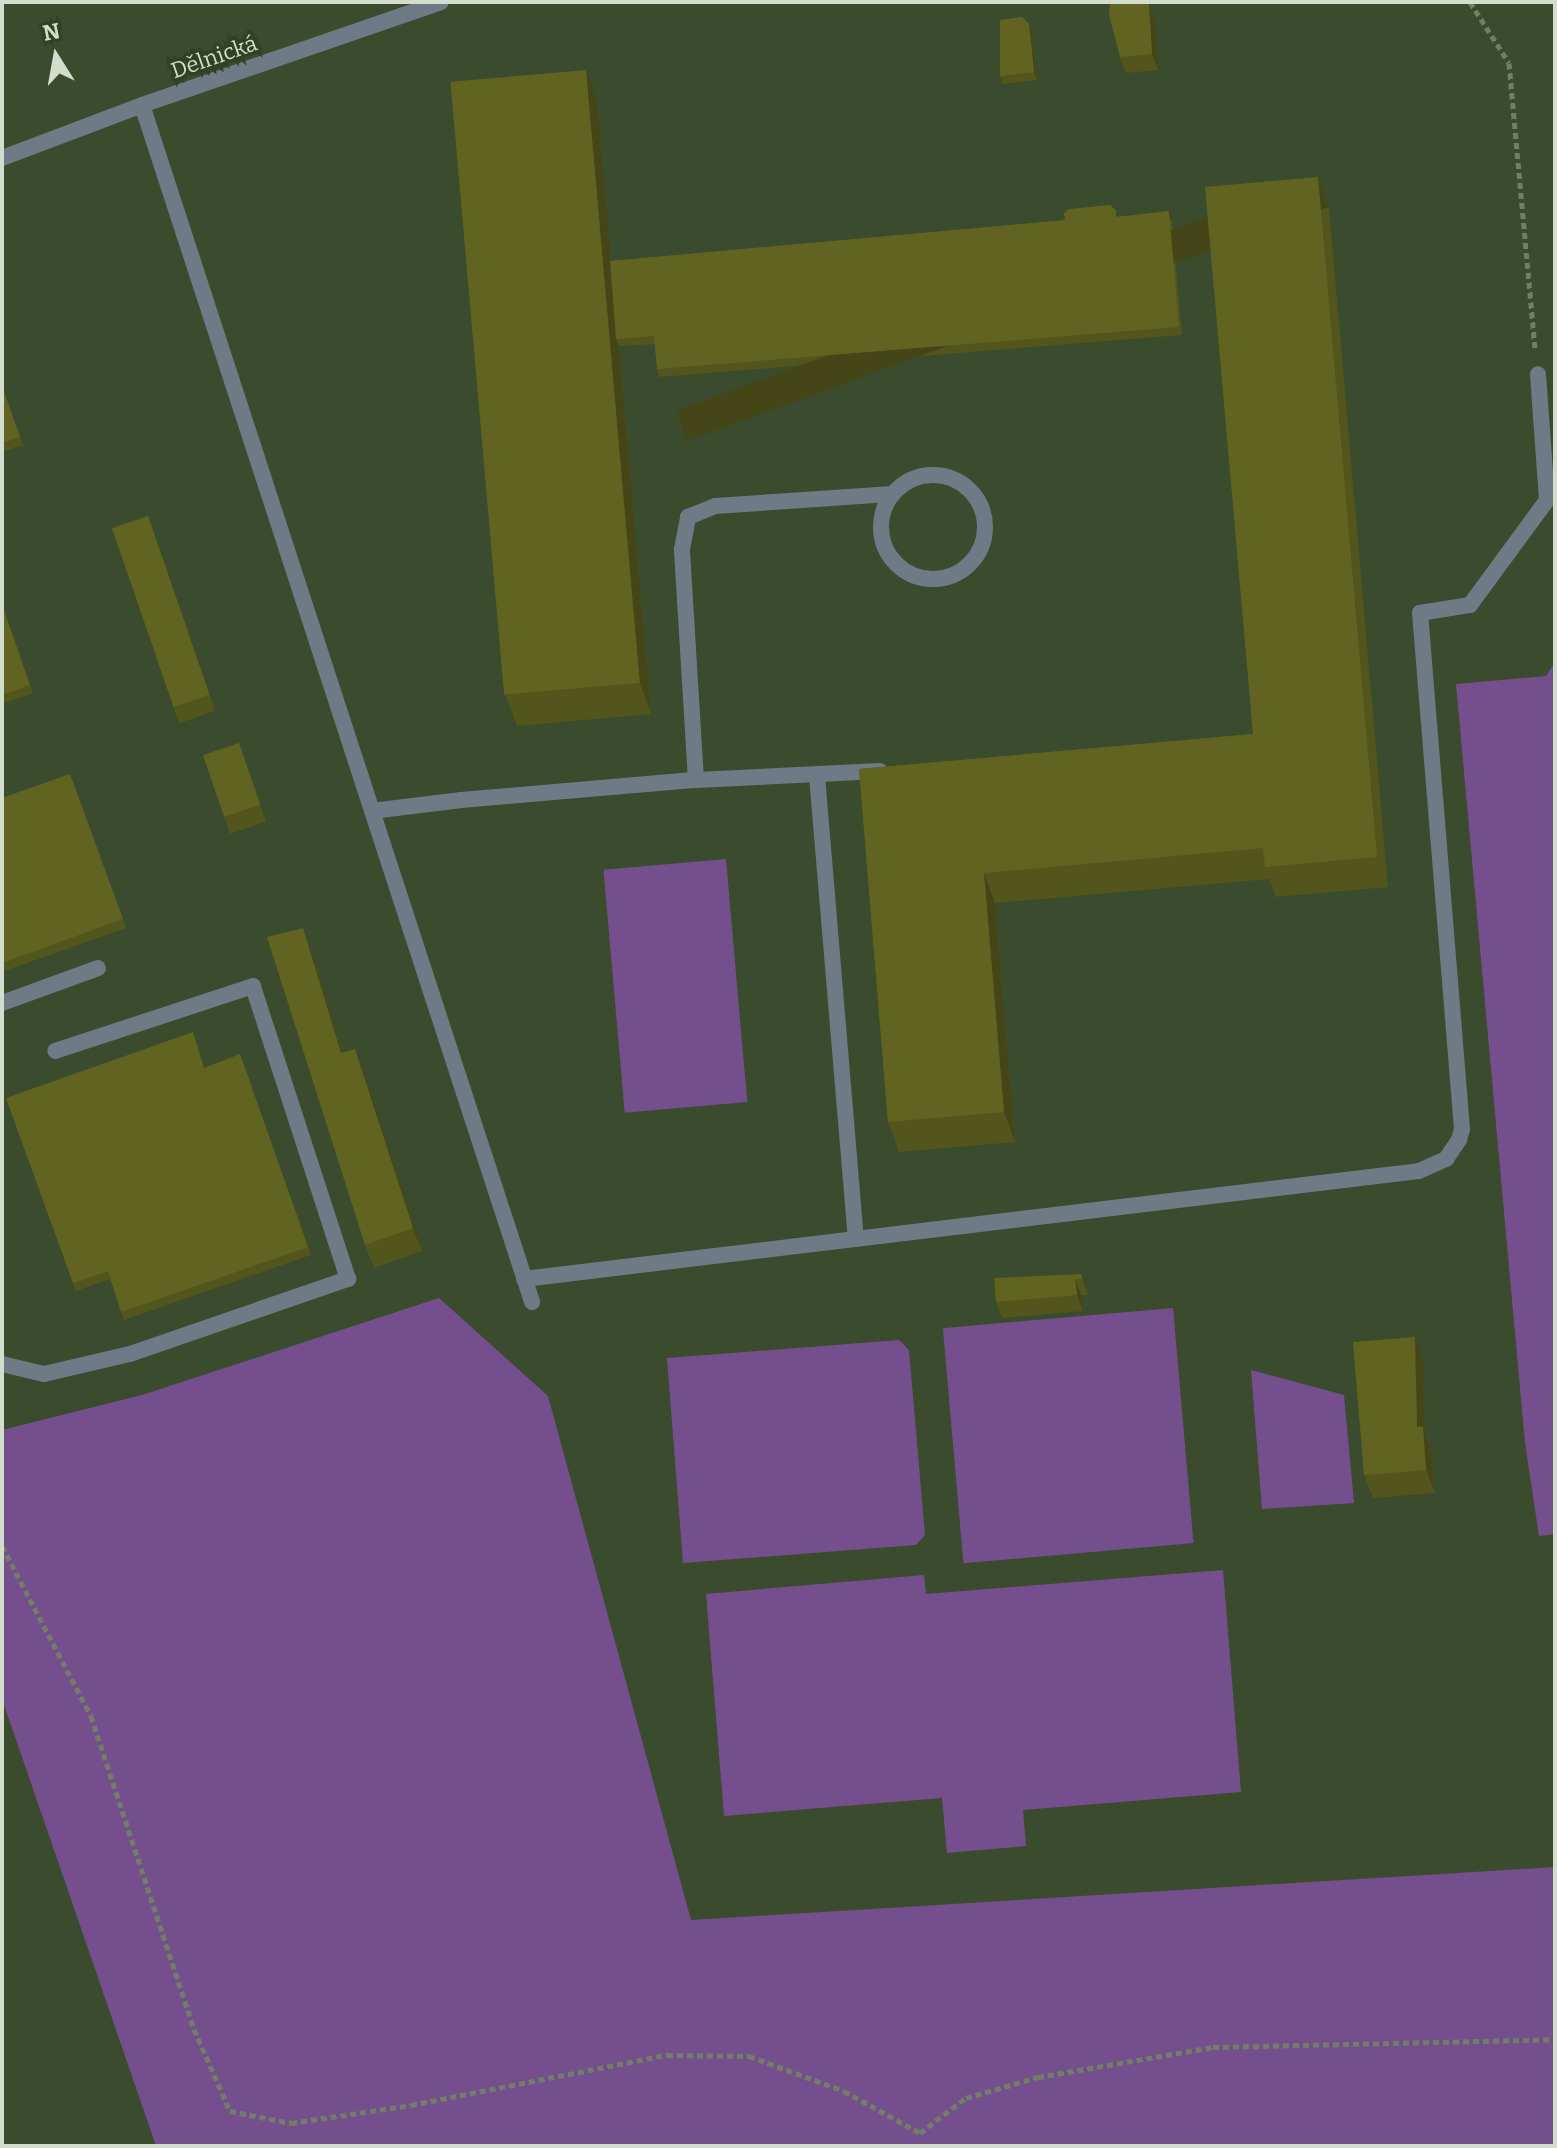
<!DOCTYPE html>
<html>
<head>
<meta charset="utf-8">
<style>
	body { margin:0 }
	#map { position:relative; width:1557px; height:2148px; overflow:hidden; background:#3b4b2d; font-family:Bitter,serif }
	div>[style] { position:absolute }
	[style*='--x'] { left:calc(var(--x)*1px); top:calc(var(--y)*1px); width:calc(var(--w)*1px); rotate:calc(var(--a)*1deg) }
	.green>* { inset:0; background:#754f8d; transform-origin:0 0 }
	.path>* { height:5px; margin-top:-2.5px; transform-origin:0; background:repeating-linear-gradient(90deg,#717f66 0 6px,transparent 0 10px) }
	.lane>* { height:16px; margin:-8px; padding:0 8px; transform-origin:8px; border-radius:8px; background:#6f7a87 }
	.lane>.ring { margin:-8px; padding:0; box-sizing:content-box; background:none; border:16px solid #6f7a87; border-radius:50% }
	.street>* { height:16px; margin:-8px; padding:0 8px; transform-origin:8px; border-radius:8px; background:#6f7a87 }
	.wall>* { inset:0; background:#53561c; transform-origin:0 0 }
	.shaded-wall>* { inset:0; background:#444617; transform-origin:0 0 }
	.building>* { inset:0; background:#616421; transform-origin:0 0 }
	span { translate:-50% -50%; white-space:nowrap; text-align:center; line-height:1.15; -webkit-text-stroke:7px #314123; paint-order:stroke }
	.street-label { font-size:22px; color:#d3ddcb }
	.frame { position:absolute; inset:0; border:4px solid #d3ddcb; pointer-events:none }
	.north { position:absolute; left:16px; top:16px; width:80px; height:80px; -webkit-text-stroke:6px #314123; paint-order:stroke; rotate:349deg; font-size:22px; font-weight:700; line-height:32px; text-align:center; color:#d3ddcb }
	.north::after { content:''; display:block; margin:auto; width:28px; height:36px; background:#d3ddcb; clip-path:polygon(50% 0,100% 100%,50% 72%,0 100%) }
</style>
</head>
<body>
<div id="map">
	<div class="green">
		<i style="clip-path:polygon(1555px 662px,1555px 1534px,1539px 1536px,1525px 1443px,1456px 684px,1546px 676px)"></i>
		<i style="left:726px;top:859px;width:244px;height:123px;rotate:85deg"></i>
		<i style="clip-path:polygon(439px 1298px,548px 1396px,691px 1920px,1555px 1867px,1555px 2146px,156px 2146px,2px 1699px,2px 1430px,142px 1395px)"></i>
		<i style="left:1173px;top:1308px;width:236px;height:231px;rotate:85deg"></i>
		<i style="clip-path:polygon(899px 1340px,909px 1350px,925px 1535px,916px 1545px,683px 1563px,667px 1358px)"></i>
		<i style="clip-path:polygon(1251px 1370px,1344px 1395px,1354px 1503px,1262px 1509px)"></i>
		<i style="clip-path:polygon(1223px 1570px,1241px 1792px,1023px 1810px,1026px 1846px,947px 1853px,942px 1798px,724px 1816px,706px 1594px,924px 1575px,926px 1594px)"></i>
	</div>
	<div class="path">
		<i style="--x:1470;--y:2;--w:72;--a:57.4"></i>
		<i style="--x:1509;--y:63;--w:286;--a:84.8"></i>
		<i style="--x:2;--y:1546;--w:192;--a:62.4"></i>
		<i style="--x:91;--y:1716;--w:330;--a:71.8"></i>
		<i style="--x:194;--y:2029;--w:90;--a:66.3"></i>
		<i style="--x:230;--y:2111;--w:62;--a:11.1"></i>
		<i style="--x:291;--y:2123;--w:121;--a:-8.5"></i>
		<i style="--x:411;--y:2105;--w:261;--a:-11.1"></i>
		<i style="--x:667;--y:2055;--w:82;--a:0.7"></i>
		<i style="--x:749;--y:2056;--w:101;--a:20.2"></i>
		<i style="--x:844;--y:2091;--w:87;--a:28.9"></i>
		<i style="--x:920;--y:2133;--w:58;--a:-37.3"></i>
		<i style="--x:966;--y:2098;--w:75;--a:-16.3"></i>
		<i style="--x:1038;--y:2077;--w:178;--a:-9.7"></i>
		<i style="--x:1213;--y:2047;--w:342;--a:-1.3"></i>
	</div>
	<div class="lane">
		<i style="--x:142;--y:105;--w:1259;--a:71.95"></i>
		<i class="ring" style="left:881px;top:475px;width:88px;height:88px"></i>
		<i style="--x:817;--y:776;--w:462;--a:85.2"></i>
		<i style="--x:696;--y:780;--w:231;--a:-93.5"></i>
		<i style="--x:682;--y:549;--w:33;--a:-79"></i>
		<i style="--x:688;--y:517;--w:29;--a:-22"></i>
		<i style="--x:715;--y:506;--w:178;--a:-3.9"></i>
		<i style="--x:372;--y:811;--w:90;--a:-7"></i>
		<i style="--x:461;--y:800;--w:236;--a:-4.9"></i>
		<i style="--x:696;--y:780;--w:184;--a:-2.8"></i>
		<i style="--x:2;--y:1003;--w:102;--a:-20"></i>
		<i style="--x:524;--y:1279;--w:901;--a:-6.88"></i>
		<i style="--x:1419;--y:1171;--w:30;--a:-24"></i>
		<i style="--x:1446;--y:1159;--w:23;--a:-56"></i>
		<i style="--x:1459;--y:1140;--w:11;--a:-75"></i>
		<i style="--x:1462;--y:1129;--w:518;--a:-94.65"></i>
		<i style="--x:1420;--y:613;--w:51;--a:-9.1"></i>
		<i style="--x:1470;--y:605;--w:130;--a:-53.7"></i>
		<i style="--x:1547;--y:500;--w:126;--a:-94.1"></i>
		<i style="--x:2;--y:1364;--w:43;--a:13.4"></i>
		<i style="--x:44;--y:1374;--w:88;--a:-13.1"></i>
		<i style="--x:130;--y:1354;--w:231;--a:-19"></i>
		<i style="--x:348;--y:1279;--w:308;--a:-108"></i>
		<i style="--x:253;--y:986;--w:208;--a:161.8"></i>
	</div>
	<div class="street">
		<i style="--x:2;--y:158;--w:150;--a:-20.7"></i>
		<i style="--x:142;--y:105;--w:316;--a:-19"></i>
	</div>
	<div class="wall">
		<i style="clip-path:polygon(1155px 21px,1158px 70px,1126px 73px,1120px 57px)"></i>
		<i style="clip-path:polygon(1029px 24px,1032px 32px,1037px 80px,1003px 84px,1000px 76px)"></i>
		<i style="clip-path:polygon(597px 100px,611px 261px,1118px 216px,1172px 219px,1182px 335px,659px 377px,657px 369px,655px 344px,619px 346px,651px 714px,517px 726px,506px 696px)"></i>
		<i style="clip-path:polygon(1318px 177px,1329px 207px,1388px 887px,1276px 897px,1269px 879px,995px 903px,1015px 1142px,899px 1152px,888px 1122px,859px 769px,1253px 734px)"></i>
		<i style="clip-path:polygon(2px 386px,23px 445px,2px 452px)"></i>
		<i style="left:148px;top:516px;width:206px;height:38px;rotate:71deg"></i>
		<i style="clip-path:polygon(2px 604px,33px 693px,2px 704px)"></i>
		<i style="left:239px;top:743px;width:83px;height:38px;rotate:71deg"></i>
		<i style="clip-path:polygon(70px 774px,126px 928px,2px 972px,2px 798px)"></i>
		<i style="clip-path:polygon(311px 952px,343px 1053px,364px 1072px,422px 1251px,374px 1268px,365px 1245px)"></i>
		<i style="clip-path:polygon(240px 1054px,311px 1255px,124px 1320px,110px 1279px,76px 1291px,6px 1098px,205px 1068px)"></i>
		<i style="clip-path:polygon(1081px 1274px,1088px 1295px,1081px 1295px,1083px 1311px,1002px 1318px,996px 1302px)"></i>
		<i style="clip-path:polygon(1423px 1360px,1425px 1433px,1431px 1450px,1435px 1493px,1373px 1498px,1364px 1475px)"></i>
	</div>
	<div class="shaded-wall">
		<i style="clip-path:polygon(1149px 5px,1155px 21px,1158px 70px,1152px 54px)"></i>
		<i style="clip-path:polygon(1029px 24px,1032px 32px,1037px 80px,1034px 72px)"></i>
		<i style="clip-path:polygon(586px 70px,597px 100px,618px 339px,616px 339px,619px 346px,651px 714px,640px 683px)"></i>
		<i style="left:1318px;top:177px;width:32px;height:683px;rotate:70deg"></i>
		<i style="left:1169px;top:211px;width:9px;height:116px;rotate:69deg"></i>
		<i style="clip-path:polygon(984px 873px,995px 903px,1015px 1142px,1004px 1112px)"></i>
		<i style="clip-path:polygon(303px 928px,311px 952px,350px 1077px,341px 1053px)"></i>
		<i style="clip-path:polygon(355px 1049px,364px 1072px,422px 1251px,413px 1228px)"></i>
		<i style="clip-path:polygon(1075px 1279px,1081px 1295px,1083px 1311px,1077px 1295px)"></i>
		<i style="clip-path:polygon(1415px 1337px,1423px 1360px,1425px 1433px,1431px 1450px,1435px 1493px,1426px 1470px,1417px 1427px)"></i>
	</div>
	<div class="building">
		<i style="clip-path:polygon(1120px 2px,1146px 2px,1149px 5px,1152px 54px,1120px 57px,1109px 15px,1110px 4px)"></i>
		<i style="clip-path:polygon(1022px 17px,1029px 24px,1034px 72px,1000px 76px,1000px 20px)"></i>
		<i style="left:586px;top:70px;width:615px;height:136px;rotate:85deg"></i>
		<i style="clip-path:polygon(1318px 177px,1377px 857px,1265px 867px,1263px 848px,984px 873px,1004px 1112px,888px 1122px,859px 769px,1253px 734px,1205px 187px)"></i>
		<i style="clip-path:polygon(1110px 205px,1116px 210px,1116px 217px,1169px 211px,1179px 327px,657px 369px,654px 336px,616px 339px,610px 261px,1065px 220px,1064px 213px,1069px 209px)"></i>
		<i style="clip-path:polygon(2px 386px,20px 437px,2px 443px)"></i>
		<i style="left:148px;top:516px;width:189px;height:38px;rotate:71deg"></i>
		<i style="clip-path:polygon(2px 605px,30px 685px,2px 695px)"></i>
		<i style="left:239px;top:743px;width:65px;height:38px;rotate:71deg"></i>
		<i style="clip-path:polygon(70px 774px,123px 919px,2px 963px,2px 798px)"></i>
		<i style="clip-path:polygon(303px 928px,341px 1053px,355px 1049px,413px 1228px,365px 1245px,267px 937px)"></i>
		<i style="clip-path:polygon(193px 1032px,204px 1068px,240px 1054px,308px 1247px,121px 1312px,108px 1271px,73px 1283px,6px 1098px)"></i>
		<i style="clip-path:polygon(1081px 1274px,1082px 1279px,1075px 1279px,1077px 1295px,996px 1302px,994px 1278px)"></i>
		<i style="clip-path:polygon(1415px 1337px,1417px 1427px,1423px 1426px,1426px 1470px,1364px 1475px,1353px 1342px)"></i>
	</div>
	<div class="street-label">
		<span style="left:214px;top:57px;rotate:-19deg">Dělnická</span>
	</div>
	<div class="frame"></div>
	<div class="north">N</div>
</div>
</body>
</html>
